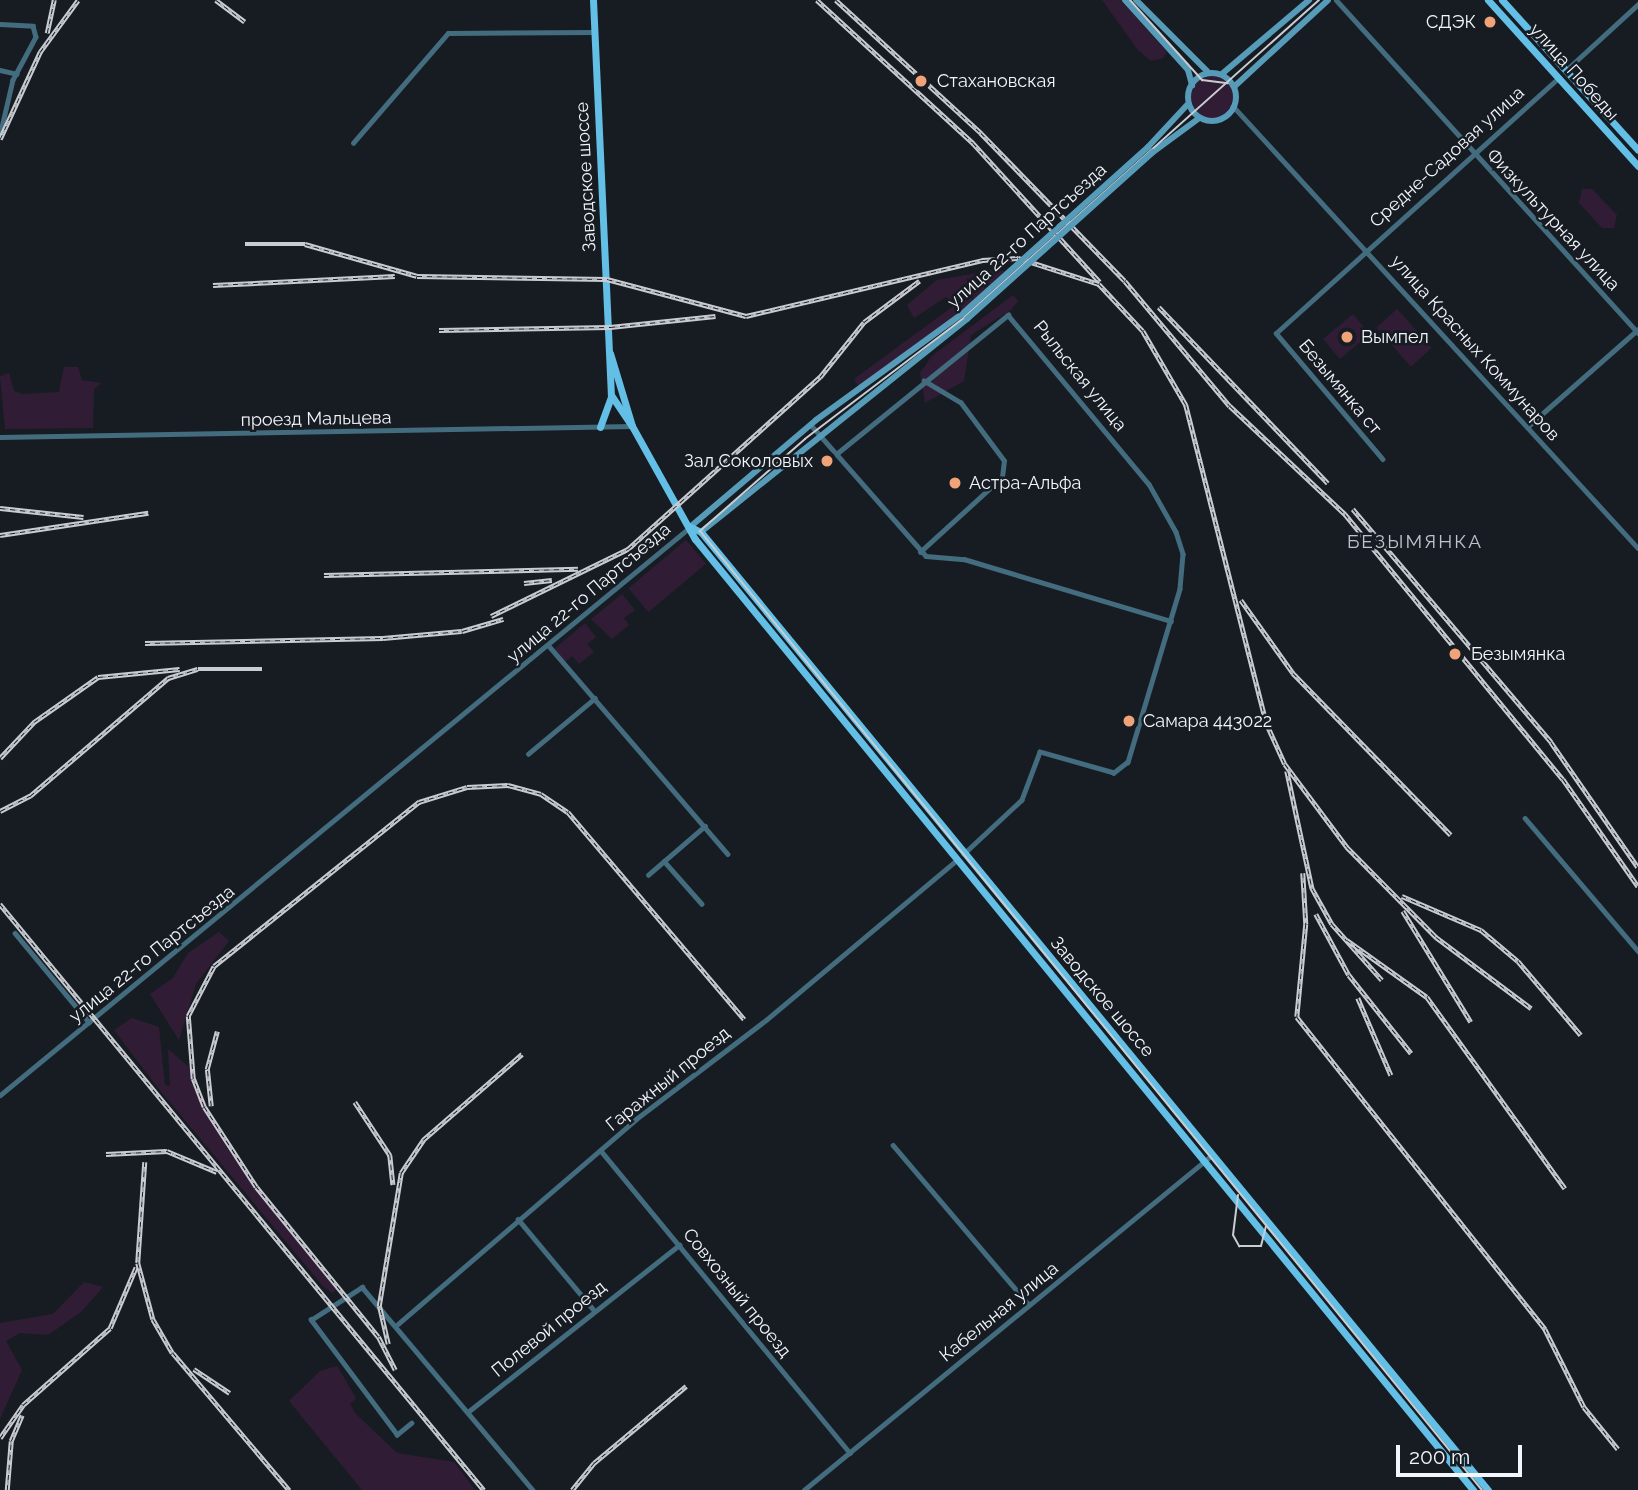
<!DOCTYPE html>
<html>
<head>
<meta charset="utf-8">
<style>
	body { margin:0 }
	#map { position:relative; width:1638px; height:1490px; overflow:hidden; background:#171c23; font-family:Raleway,sans-serif }
	div>[style] { position:absolute }
	[style*='--x'] { left:calc(var(--x)*1px); top:calc(var(--y)*1px); width:calc(var(--w)*1px); rotate:calc(var(--a)*1deg) }
	.green>* { inset:0; background:#301d35; transform-origin:0 0 }
	.round { border-radius:50% }
	.minor>* { height:4.5px; margin:-2.25px; padding:0 2.25px; transform-origin:2.25px; border-radius:2.25px; background:#436c7e }
	.tertiary>* { height:5px; margin:-2.5px; padding:0 2.5px; transform-origin:2.5px; border-radius:2.5px; background:#436c7e }
	.secondary>* { height:6px; margin:-3px; padding:0 3px; transform-origin:3px; border-radius:3px; background:#569bb8 }
	.secondary>.ring { margin:-3px; padding:0; box-sizing:content-box; background:none; border:6px solid #569bb8; border-radius:50% }
	.primary>* { height:7px; margin:-3.5px; padding:0 3.5px; transform-origin:3.5px; border-radius:3.5px; background:#63bfe5 }
	.tram>* { height:2px; margin:-1px; padding:0 1px; transform-origin:1px; border-radius:1px; background:#c9cdd2 }
	.rail>* { height:4.5px; margin-top:-2.25px; transform-origin:0; background:repeating-linear-gradient(90deg,#171c23 0 5px,#c9cdd2 0 10px); box-sizing:border-box; border-block:2px solid #c9cdd2 }
	.secondary-bridge>* { height:6px; margin:-3px; padding:0 3px; transform-origin:3px; border-radius:3px; background:#569bb8 }
	.dots>* { width:19px; height:19px; translate:-50% -50%; box-sizing:border-box; border:4px solid #171c23; border-radius:50% }
	span { translate:-50% -50%; white-space:nowrap; text-align:center; line-height:1.15; -webkit-text-stroke:5px #171c23; paint-order:stroke }
	.poi-label { font-size:18px; color:#f2f5fa }
	.right { translate:-100% -50%; text-align:right }
	.left { translate:0 -50%; text-align:left }
	.street-label { font-size:18px; color:#f2f5fa }
	.neighbourhood-label { font-size:19px; color:#bdc3cd; letter-spacing:2px }
	.scale { position:absolute; left:1396px; top:1445px; width:126px; height:32px; box-sizing:border-box; border:4px solid #f2f5fa; border-top:0; padding-left:9px; font-size:21px; line-height:24px; white-space:nowrap; color:#f2f5fa; -webkit-text-stroke:5px #171c23; paint-order:stroke }
</style>
</head>
<body>
<div id="map">
	<div class="green">
		<i style="clip-path:polygon(1102px 0,1121px 0,1167px 52px,1163px 58px,1151px 61px,1138px 50px)"></i>
		<i class="round" style="left:1191px;top:76px;width:42px;height:42px"></i>
		<i style="clip-path:polygon(1582px 189px,1592px 189px,1617px 215px,1614px 228px,1602px 228px,1579px 203px)"></i>
		<i style="clip-path:polygon(994px 270px,1005px 271px,966px 310px,859px 387px,854px 379px,955px 305px,946px 297px,914px 318px,907px 305px,937px 280px)"></i>
		<i style="clip-path:polygon(1013px 295px,1018px 301px,1011px 310px,971px 335px,964px 381px,925px 403px,920px 373px,932px 356px)"></i>
		<i style="left:1397px;top:309px;width:52px;height:28px;rotate:48deg"></i>
		<i style="left:1353px;top:314px;width:26px;height:39px;rotate:50deg"></i>
		<i style="clip-path:polygon(64px 367px,78px 367px,82px 380px,102px 383px,94px 389px,93px 428px,5px 429px,0 376px,9px 373px,14px 391px,22px 394px,59px 392px)"></i>
		<i style="left:686px;top:540px;width:31px;height:75px;rotate:50deg"></i>
		<i style="clip-path:polygon(622px 594px,635px 610px,624px 618px,629px 625px,612px 639px,591px 619px)"></i>
		<i style="clip-path:polygon(585px 623px,596px 637px,587px 644px,594px 652px,579px 664px,572px 656px,564px 663px,553px 650px)"></i>
		<i style="clip-path:polygon(219px 932px,229px 941px,196px 984px,179px 1040px,150px 994px,173px 978px,188px 953px)"></i>
		<i style="clip-path:polygon(132px 1018px,159px 1027px,165px 1085px,170px 1086px,168px 1049px,190px 1068px,227px 1149px,338px 1288px,332px 1293px,323px 1286px,158px 1088px,114px 1030px)"></i>
		<i style="clip-path:polygon(84px 1282px,103px 1287px,81px 1312px,48px 1335px,20px 1333px,6px 1341px,22px 1370px,0 1419px,0 1323px,53px 1314px)"></i>
		<i style="clip-path:polygon(337px 1366px,356px 1398px,350px 1404px,355px 1413px,397px 1453px,454px 1462px,475px 1490px,362px 1490px,289px 1401px,320px 1371px)"></i>
	</div>
	<div class="minor">
		<i style="--x:0;--y:24;--w:33;--a:3"></i>
		<i style="--x:33;--y:26;--w:11;--a:75"></i>
		<i style="--x:36;--y:37;--w:49;--a:118.1"></i>
		<i style="--x:13;--y:80;--w:57;--a:103.1"></i>
		<i style="--x:0;--y:70;--w:17;--a:13"></i>
		<i style="--x:1233;--y:106;--w:599;--a:47.5"></i>
		<i style="--x:353;--y:143;--w:145;--a:-49.2"></i>
		<i style="--x:448;--y:33;--w:147;--a:-0.4"></i>
		<i style="--x:1276;--y:333;--w:165;--a:49.7"></i>
		<i style="--x:811;--y:425;--w:174;--a:48.7"></i>
		<i style="--x:926;--y:556;--w:38;--a:5"></i>
		<i style="--x:964;--y:559;--w:216;--a:16.7"></i>
		<i style="--x:0;--y:437;--w:632;--a:-1"></i>
		<i style="--x:835;--y:455;--w:223;--a:-39"></i>
		<i style="--x:1008;--y:315;--w:220;--a:50.2"></i>
		<i style="--x:1149;--y:484;--w:55;--a:60.6"></i>
		<i style="--x:1176;--y:532;--w:23;--a:72"></i>
		<i style="--x:1183;--y:554;--w:35;--a:95"></i>
		<i style="--x:1180;--y:589;--w:181;--a:106.7"></i>
		<i style="--x:1128;--y:762;--w:18;--a:142"></i>
		<i style="--x:1114;--y:773;--w:77;--a:-164.2"></i>
		<i style="--x:1040;--y:752;--w:51;--a:110.6"></i>
		<i style="--x:1022;--y:800;--w:79;--a:137"></i>
		<i style="--x:920;--y:552;--w:111;--a:-42.4"></i>
		<i style="--x:1002;--y:477;--w:16;--a:-83"></i>
		<i style="--x:1004;--y:461;--w:72;--a:-126.6"></i>
		<i style="--x:961;--y:403;--w:43;--a:-149.3"></i>
		<i style="--x:549;--y:646;--w:274;--a:49.3"></i>
		<i style="--x:528;--y:754;--w:87;--a:-39.9"></i>
		<i style="--x:1525;--y:818;--w:175;--a:49.6"></i>
		<i style="--x:664;--y:861;--w:57;--a:48.5"></i>
		<i style="--x:648;--y:875;--w:75;--a:-40.7"></i>
		<i style="--x:15;--y:933;--w:116;--a:50.3"></i>
		<i style="--x:893;--y:1145;--w:210;--a:49.6"></i>
		<i style="--x:602;--y:1152;--w:390;--a:50.5"></i>
		<i style="--x:518;--y:1219;--w:117;--a:50.2"></i>
		<i style="--x:398;--y:1324;--w:314;--a:-40.7"></i>
		<i style="--x:636;--y:1119;--w:163;--a:-37.3"></i>
		<i style="--x:766;--y:1020;--w:249;--a:-40"></i>
		<i style="--x:469;--y:1411;--w:268;--a:-38.3"></i>
		<i style="--x:412;--y:1423;--w:19;--a:141"></i>
		<i style="--x:397;--y:1435;--w:144;--a:-126.8"></i>
		<i style="--x:311;--y:1320;--w:61;--a:-32.9"></i>
		<i style="--x:362;--y:1287;--w:265;--a:49.9"></i>
		<i style="--x:804;--y:1490;--w:528;--a:-39.39"></i>
	</div>
	<div class="tertiary">
		<i style="--x:1336;--y:0;--w:450;--a:47.8"></i>
		<i style="--x:1565;--y:71;--w:99;--a:-42.5"></i>
		<i style="--x:1276;--y:333;--w:380;--a:-42.1"></i>
		<i style="--x:1527;--y:427;--w:148;--a:-41.4"></i>
		<i style="--x:0;--y:1095;--w:894;--a:-39.46"></i>
	</div>
	<div class="secondary">
		<i style="--x:1125;--y:0;--w:94;--a:48"></i>
		<i style="--x:1188;--y:70;--w:16;--a:75"></i>
		<i style="--x:1136;--y:0;--w:103;--a:45"></i>
		<i class="ring" style="left:1188px;top:73px;width:42px;height:42px"></i>
		<i style="--x:1223;--y:73;--w:113;--a:-40.3"></i>
		<i style="--x:1236;--y:85;--w:125;--a:-42.7"></i>
		<i style="--x:1148;--y:147;--w:57;--a:-47.1"></i>
		<i style="--x:1153;--y:152;--w:56;--a:-36.3"></i>
		<i style="--x:690;--y:527;--w:165;--a:-40.3"></i>
		<i style="--x:816;--y:420;--w:180;--a:-36"></i>
		<i style="--x:701;--y:532;--w:341;--a:-38.7"></i>
	</div>
	<div class="primary">
		<i style="--x:593;--y:0;--w:395;--a:87.4"></i>
		<i style="--x:611;--y:395;--w:37;--a:56"></i>
		<i style="--x:1488;--y:0;--w:224;--a:47.9"></i>
		<i style="--x:1502;--y:0;--w:202;--a:47.8"></i>
		<i style="--x:610;--y:353;--w:76;--a:73.2"></i>
		<i style="--x:632;--y:426;--w:129;--a:60.9"></i>
		<i style="--x:695;--y:539;--w:1229;--a:50.71"></i>
		<i style="--x:600;--y:427;--w:33;--a:-70"></i>
		<i style="--x:691;--y:527;--w:11;--a:27"></i>
		<i style="--x:701;--y:532;--w:1240;--a:50.6"></i>
	</div>
	<div class="tram">
		<i style="--x:1130;--y:0;--w:108;--a:48"></i>
		<i style="--x:1202;--y:80;--w:26;--a:7"></i>
		<i style="--x:1319;--y:0;--w:475;--a:138.2"></i>
		<i style="--x:965;--y:317;--w:201;--a:142.7"></i>
		<i style="--x:805;--y:439;--w:140;--a:138.8"></i>
		<i style="--x:700;--y:531;--w:1237;--a:50.81"></i>
		<i style="--x:1238;--y:1195;--w:40;--a:97.1"></i>
		<i style="--x:1233;--y:1235;--w:13;--a:61"></i>
		<i style="--x:1239;--y:1246;--w:22;--a:0"></i>
		<i style="--x:1261;--y:1246;--w:21;--a:-76"></i>
	</div>
	<div class="rail">
		<i style="--x:216;--y:0;--w:36;--a:37"></i>
		<i style="--x:817;--y:0;--w:212;--a:42.5"></i>
		<i style="--x:973;--y:143;--w:188;--a:47.6"></i>
		<i style="--x:836;--y:0;--w:197;--a:42.5"></i>
		<i style="--x:981;--y:133;--w:206;--a:45.8"></i>
		<i style="--x:1125;--y:281;--w:163;--a:50"></i>
		<i style="--x:1230;--y:406;--w:158;--a:43.2"></i>
		<i style="--x:1345;--y:514;--w:343;--a:50.6"></i>
		<i style="--x:1563;--y:779;--w:131;--a:55"></i>
		<i style="--x:47;--y:33;--w:34;--a:-78"></i>
		<i style="--x:0;--y:139;--w:96;--a:-65.3"></i>
		<i style="--x:40;--y:52;--w:64;--a:-53.8"></i>
		<i style="--x:245;--y:244;--w:60;--a:0"></i>
		<i style="--x:305;--y:244;--w:116;--a:15.9"></i>
		<i style="--x:417;--y:276;--w:190;--a:0.9"></i>
		<i style="--x:607;--y:279;--w:144;--a:14.9"></i>
		<i style="--x:746;--y:316;--w:243;--a:-13.3"></i>
		<i style="--x:982;--y:260;--w:36;--a:-3"></i>
		<i style="--x:1018;--y:258;--w:85;--a:17.8"></i>
		<i style="--x:1099;--y:284;--w:64;--a:46.9"></i>
		<i style="--x:1143;--y:331;--w:86;--a:59.8"></i>
		<i style="--x:1186;--y:405;--w:327;--a:75.8"></i>
		<i style="--x:1266;--y:722;--w:46;--a:65.7"></i>
		<i style="--x:1285;--y:764;--w:104;--a:53.2"></i>
		<i style="--x:1347;--y:847;--w:127;--a:45.3"></i>
		<i style="--x:1436;--y:937;--w:119;--a:36.8"></i>
		<i style="--x:213;--y:285;--w:182;--a:-2.8"></i>
		<i style="--x:1159;--y:307;--w:244;--a:46.2"></i>
		<i style="--x:439;--y:330;--w:171;--a:-1"></i>
		<i style="--x:610;--y:327;--w:106;--a:-6"></i>
		<i style="--x:0;--y:508;--w:84;--a:6.1"></i>
		<i style="--x:1353;--y:509;--w:306;--a:49.6"></i>
		<i style="--x:1551;--y:742;--w:152;--a:55.2"></i>
		<i style="--x:0;--y:535;--w:150;--a:-8.5"></i>
		<i style="--x:324;--y:575;--w:254;--a:-1.4"></i>
		<i style="--x:524;--y:583;--w:28;--a:-6"></i>
		<i style="--x:1241;--y:600;--w:90;--a:54.5"></i>
		<i style="--x:1293;--y:673;--w:226;--a:45.7"></i>
		<i style="--x:491;--y:616;--w:153;--a:-26.1"></i>
		<i style="--x:628;--y:549;--w:258;--a:-41.9"></i>
		<i style="--x:820;--y:377;--w:70;--a:-51.3"></i>
		<i style="--x:864;--y:322;--w:69;--a:-36.7"></i>
		<i style="--x:145;--y:643;--w:238;--a:-1.2"></i>
		<i style="--x:383;--y:638;--w:79;--a:-5.1"></i>
		<i style="--x:462;--y:631;--w:43;--a:-16.3"></i>
		<i style="--x:0;--y:758;--w:50;--a:-46.6"></i>
		<i style="--x:34;--y:722;--w:78;--a:-35.1"></i>
		<i style="--x:98;--y:677;--w:82;--a:-5.6"></i>
		<i style="--x:1287;--y:771;--w:120;--a:77.9"></i>
		<i style="--x:1312;--y:888;--w:41;--a:60.9"></i>
		<i style="--x:1332;--y:924;--w:75;--a:48.2"></i>
		<i style="--x:0;--y:811;--w:34;--a:-27"></i>
		<i style="--x:30;--y:796;--w:182;--a:-40.5"></i>
		<i style="--x:168;--y:678;--w:31;--a:-17"></i>
		<i style="--x:198;--y:669;--w:64;--a:0"></i>
		<i style="--x:1303;--y:873;--w:51;--a:86.6"></i>
		<i style="--x:1306;--y:924;--w:93;--a:95.5"></i>
		<i style="--x:1297;--y:1017;--w:399;--a:51.5"></i>
		<i style="--x:1545;--y:1329;--w:87;--a:63.4"></i>
		<i style="--x:1584;--y:1407;--w:54;--a:51"></i>
		<i style="--x:1402;--y:896;--w:86;--a:23.3"></i>
		<i style="--x:1481;--y:930;--w:48;--a:40"></i>
		<i style="--x:1518;--y:961;--w:97;--a:49.6"></i>
		<i style="--x:0;--y:904;--w:760;--a:50.45"></i>
		<i style="--x:1403;--y:911;--w:130;--a:58.5"></i>
		<i style="--x:1316;--y:914;--w:69;--a:61.6"></i>
		<i style="--x:1349;--y:975;--w:100;--a:51.5"></i>
		<i style="--x:1347;--y:940;--w:98;--a:35.5"></i>
		<i style="--x:1427;--y:997;--w:236;--a:54.2"></i>
		<i style="--x:1358;--y:998;--w:84;--a:66.8"></i>
		<i style="--x:355;--y:1102;--w:64;--a:56.6"></i>
		<i style="--x:390;--y:1155;--w:30;--a:84"></i>
		<i style="--x:211;--y:1106;--w:37;--a:-96"></i>
		<i style="--x:207;--y:1069;--w:39;--a:-75"></i>
		<i style="--x:106;--y:1154;--w:61;--a:-2.8"></i>
		<i style="--x:167;--y:1151;--w:54;--a:22.8"></i>
		<i style="--x:145;--y:1162;--w:101;--a:94"></i>
		<i style="--x:138;--y:1263;--w:58;--a:75"></i>
		<i style="--x:153;--y:1319;--w:39;--a:60"></i>
		<i style="--x:173;--y:1353;--w:180;--a:49.7"></i>
		<i style="--x:388;--y:1344;--w:39;--a:-103"></i>
		<i style="--x:379;--y:1306;--w:135;--a:-80.6"></i>
		<i style="--x:401;--y:1173;--w:40;--a:-56"></i>
		<i style="--x:423;--y:1140;--w:131;--a:-41"></i>
		<i style="--x:194;--y:1369;--w:43;--a:33.7"></i>
		<i style="--x:395;--y:1370;--w:37;--a:-117"></i>
		<i style="--x:378;--y:1337;--w:193;--a:-129.1"></i>
		<i style="--x:256;--y:1187;--w:95;--a:-123"></i>
		<i style="--x:204;--y:1107;--w:30;--a:-111"></i>
		<i style="--x:193;--y:1079;--w:63;--a:-94.5"></i>
		<i style="--x:188;--y:1016;--w:56;--a:-62.5"></i>
		<i style="--x:214;--y:966;--w:263;--a:-38.7"></i>
		<i style="--x:419;--y:802;--w:50;--a:-17.4"></i>
		<i style="--x:467;--y:787;--w:41;--a:-2.8"></i>
		<i style="--x:508;--y:785;--w:34;--a:15"></i>
		<i style="--x:541;--y:794;--w:32;--a:34"></i>
		<i style="--x:568;--y:812;--w:272;--a:49.6"></i>
		<i style="--x:0;--y:1438;--w:40;--a:-55.1"></i>
		<i style="--x:23;--y:1405;--w:116;--a:-41.5"></i>
		<i style="--x:110;--y:1328;--w:66;--a:-66.9"></i>
		<i style="--x:7;--y:1490;--w:49;--a:-85.3"></i>
		<i style="--x:11;--y:1441;--w:28;--a:-67"></i>
		<i style="--x:572;--y:1490;--w:35;--a:-51"></i>
		<i style="--x:594;--y:1463;--w:120;--a:-39.9"></i>
	</div>
	<div class="secondary-bridge">
		<i style="--x:962;--y:314;--w:250;--a:-41.9"></i>
		<i style="--x:967;--y:319;--w:250;--a:-41.9"></i>
	</div>
	<div class="dots">
		<i style="left:1490px;top:22px;background:#f0a378"></i>
		<i style="left:921px;top:81px;background:#f0a378"></i>
		<i style="left:1347px;top:337px;background:#f0a378"></i>
		<i style="left:827px;top:461px;background:#f0a378"></i>
		<i style="left:955px;top:483px;background:#f0a378"></i>
		<i style="left:1455px;top:654px;background:#f0a378"></i>
		<i style="left:1129px;top:721px;background:#f0a378"></i>
	</div>
	<div class="poi-label">
		<span class="right" style="left:1476px;top:22px">СДЭК</span>
		<span class="left" style="left:937px;top:81px">Стахановская</span>
		<span class="left" style="left:1361px;top:337px">Вымпел</span>
		<span class="right" style="left:813px;top:461px">Зал Соколовых</span>
		<span class="left" style="left:969px;top:483px">Астра-Альфа</span>
		<span class="left" style="left:1471px;top:654px">Безымянка</span>
		<span class="left" style="left:1143px;top:721px">Самара 443022</span>
	</div>
	<div class="street-label">
		<span style="left:1574px;top:72px;rotate:48deg">улица Победы</span>
		<span style="left:1447px;top:157px;rotate:-42deg">Средне-Садовая улица</span>
		<span style="left:586px;top:177px;rotate:-93deg">Заводское шоссе</span>
		<span style="left:1553px;top:220px;rotate:47deg">Физкультурная улица</span>
		<span style="left:1027px;top:236px;rotate:-42deg">улица 22-го Партсъезда</span>
		<span style="left:1475px;top:348px;rotate:48deg">улица Красных Коммунаров</span>
		<span style="left:1080px;top:376px;rotate:51deg">Рыльская улица</span>
		<span style="left:1340px;top:387px;rotate:50deg">Безымянка ст</span>
		<span style="left:316px;top:419px;rotate:-1deg">проезд Мальцева</span>
		<span style="left:589px;top:593px;rotate:-40deg">улица 22-го Партсъезда</span>
		<span style="left:152px;top:954px;rotate:-39deg">улица 22-го Партсъезда</span>
		<span style="left:1102px;top:997px;rotate:50deg">Заводское шоссе</span>
		<span style="left:668px;top:1079px;rotate:-39deg">Гаражный проезд</span>
		<span style="left:737px;top:1293px;rotate:51deg">Совхозный проезд</span>
		<span style="left:999px;top:1312px;rotate:-39deg">Кабельная улица</span>
		<span style="left:549px;top:1329px;rotate:-39deg">Полевой проезд</span>
	</div>
	<div class="neighbourhood-label">
		<span style="left:1415px;top:542px">БЕЗЫМЯНКА</span>
	</div>
	<div class="scale">200 m</div>
</div>
</body>
</html>
